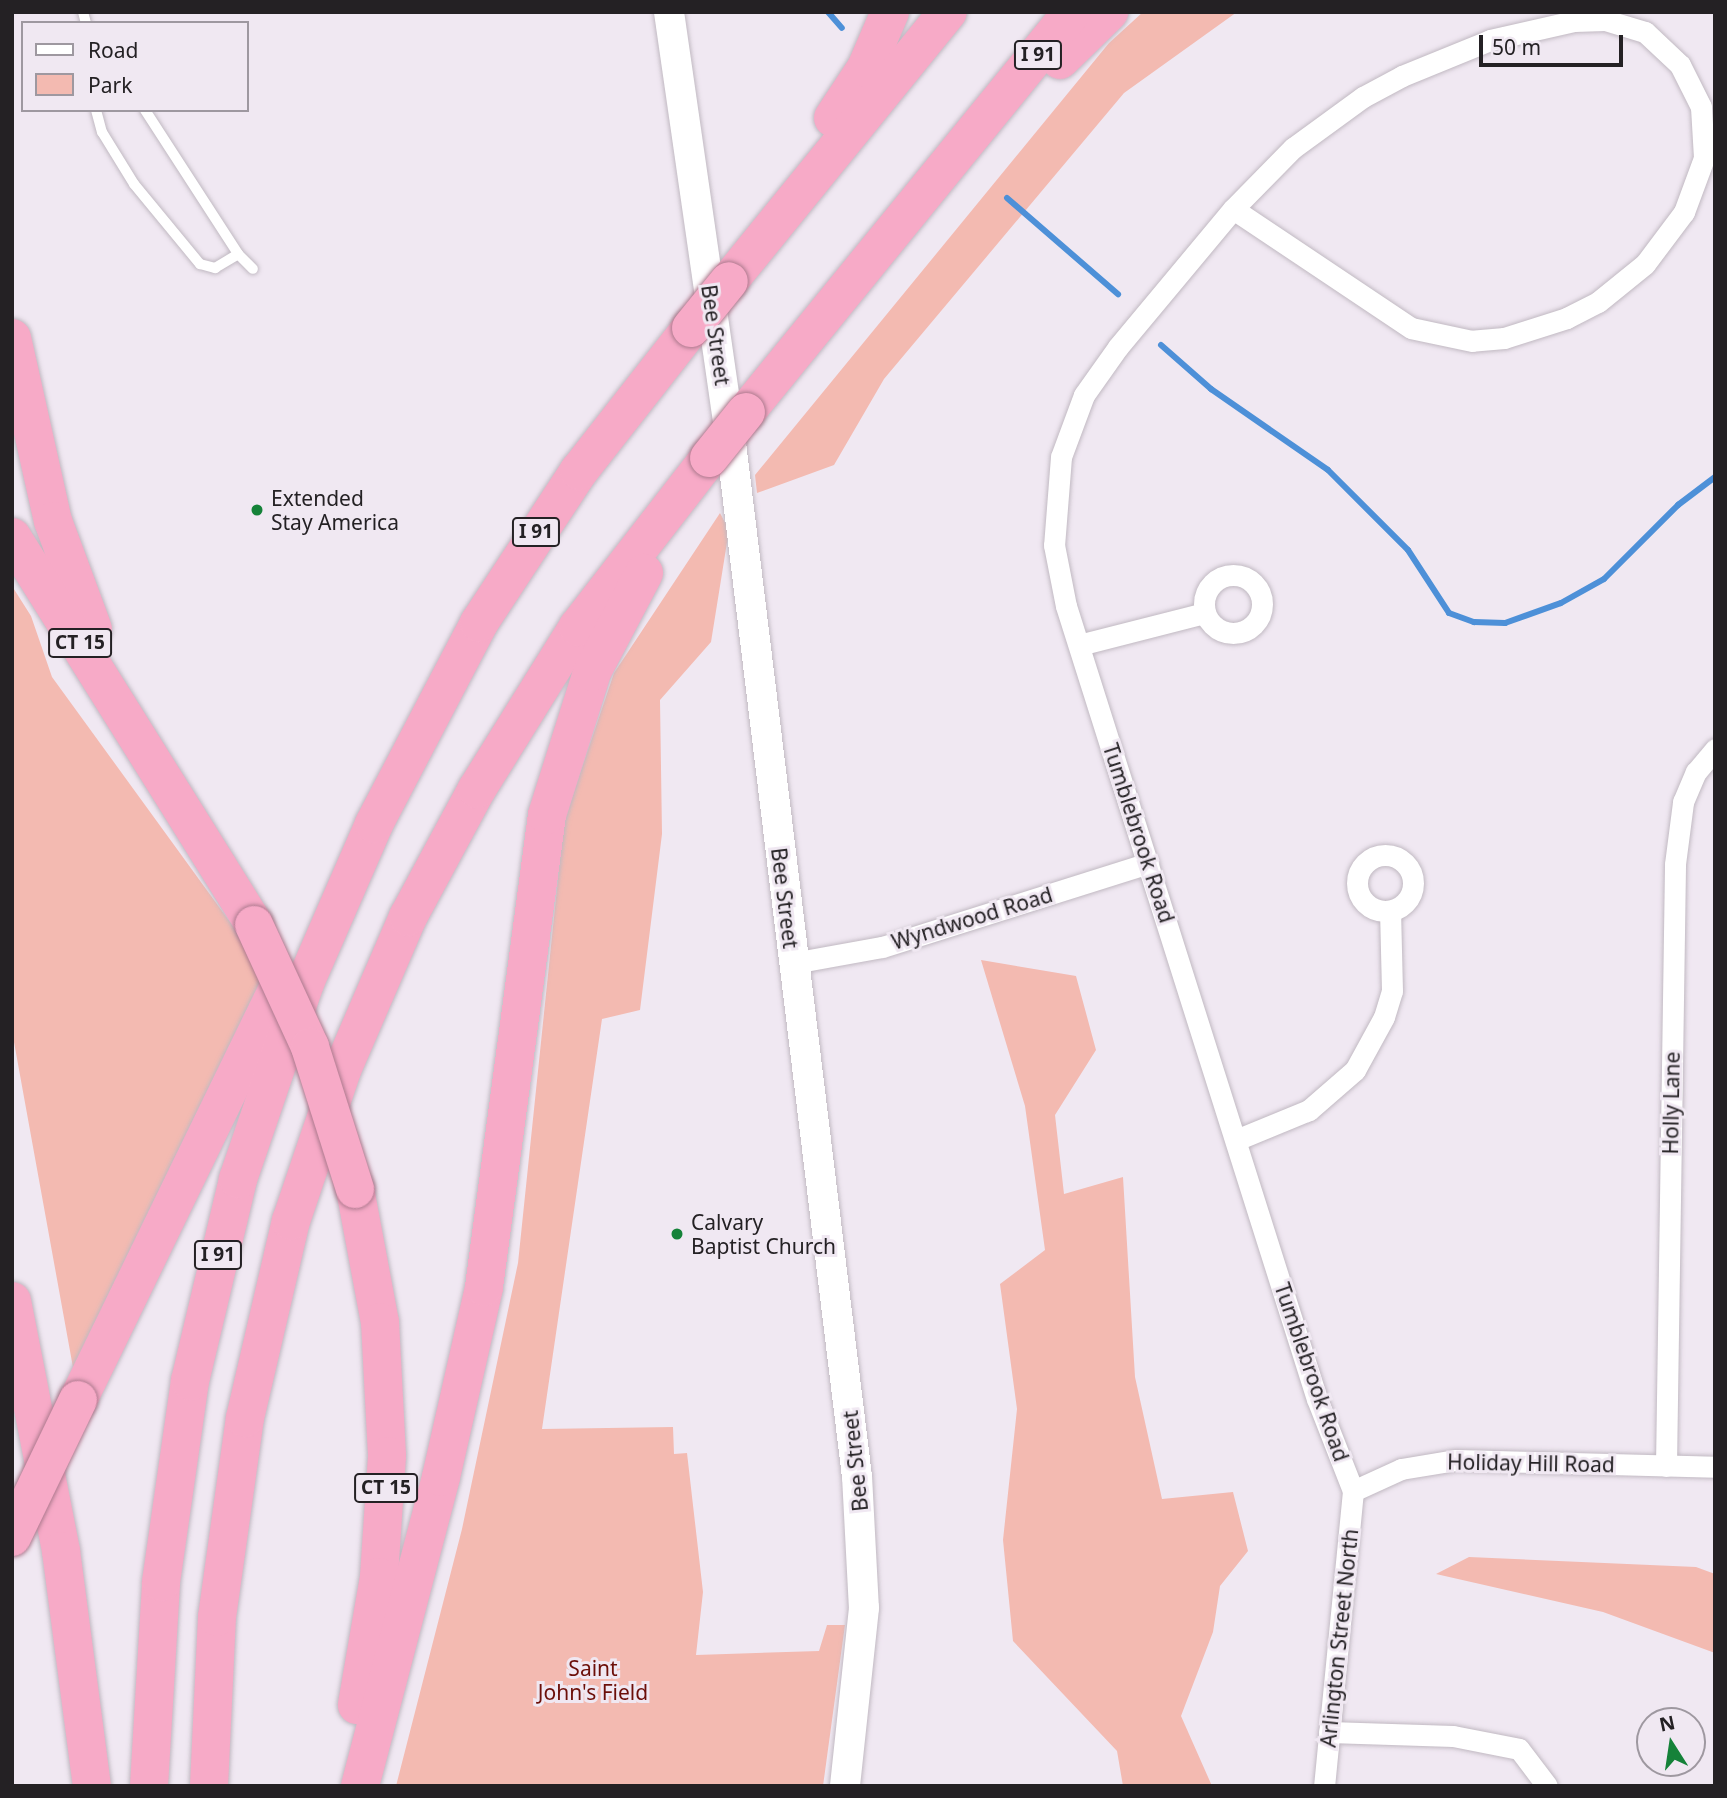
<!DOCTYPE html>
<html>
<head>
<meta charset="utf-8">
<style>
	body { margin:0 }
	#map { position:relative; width:1727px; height:1798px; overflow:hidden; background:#f0e8f2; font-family:"Noto Sans",sans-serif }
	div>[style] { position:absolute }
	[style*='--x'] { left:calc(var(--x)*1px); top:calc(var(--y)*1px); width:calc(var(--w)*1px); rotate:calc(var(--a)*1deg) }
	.green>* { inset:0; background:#f3bab1 }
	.stream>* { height:6px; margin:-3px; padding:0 3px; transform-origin:3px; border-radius:3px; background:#4d90d8 }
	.roads { filter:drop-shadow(0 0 2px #c1b9c2) drop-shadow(0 0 2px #c1b9c2) }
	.lane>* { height:10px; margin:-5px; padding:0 5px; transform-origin:5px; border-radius:5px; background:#fff }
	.street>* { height:21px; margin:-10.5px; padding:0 10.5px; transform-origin:10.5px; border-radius:10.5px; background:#fff }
	.street>.ring { margin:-10.5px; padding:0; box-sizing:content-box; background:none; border:21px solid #fff; border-radius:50% }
	.secondary>* { height:30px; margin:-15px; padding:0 15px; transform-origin:15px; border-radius:15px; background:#fff }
	.highway>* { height:38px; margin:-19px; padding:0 19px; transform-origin:19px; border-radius:19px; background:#f7aac7 }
	.bridges { filter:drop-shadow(0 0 2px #ad7a8e) drop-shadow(0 0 2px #ad7a8e) }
	.highway-bridge>* { height:38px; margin:-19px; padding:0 19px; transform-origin:19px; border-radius:19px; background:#f7aac7 }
	.dots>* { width:19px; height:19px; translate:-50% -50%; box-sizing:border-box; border:4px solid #f0e8f2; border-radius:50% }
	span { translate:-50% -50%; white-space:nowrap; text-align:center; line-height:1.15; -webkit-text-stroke:6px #f0e8f2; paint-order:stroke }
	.shield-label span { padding:2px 5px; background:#f0e8f2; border:2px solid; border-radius:5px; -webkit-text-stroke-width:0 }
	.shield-label { font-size:19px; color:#242124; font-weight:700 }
	.street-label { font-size:21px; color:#242124 }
	.poi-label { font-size:21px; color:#242124 }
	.left { translate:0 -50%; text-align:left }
	.park-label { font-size:21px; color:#6c0f09 }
	.frame { position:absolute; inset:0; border:14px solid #242124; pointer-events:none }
	.legend { position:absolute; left:21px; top:21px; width:228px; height:91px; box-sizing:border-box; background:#f0e8f2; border:2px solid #9e98a0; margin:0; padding:9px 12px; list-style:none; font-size:21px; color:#242124 }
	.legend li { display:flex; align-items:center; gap:14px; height:35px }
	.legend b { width:35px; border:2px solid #9e98a0 }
	.north { position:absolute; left:1636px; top:1707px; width:70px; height:70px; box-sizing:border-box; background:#f0e8f2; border:2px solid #9e98a0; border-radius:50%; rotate:348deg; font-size:19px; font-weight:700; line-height:28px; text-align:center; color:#242124 }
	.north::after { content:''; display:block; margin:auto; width:24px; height:32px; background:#158239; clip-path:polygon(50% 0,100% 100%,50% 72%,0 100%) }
	.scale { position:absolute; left:1479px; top:35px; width:144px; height:32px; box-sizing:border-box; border:4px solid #242124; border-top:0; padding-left:9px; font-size:21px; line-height:24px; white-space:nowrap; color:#242124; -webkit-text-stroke:5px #f0e8f2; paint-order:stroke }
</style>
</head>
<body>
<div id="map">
	<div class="green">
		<i style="clip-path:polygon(1143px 12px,1237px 12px,1124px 93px,884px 379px,834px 465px,757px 493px,755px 475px,1109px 43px)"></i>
		<i style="clip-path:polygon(720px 513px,729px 530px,711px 642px,660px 700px,662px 834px,640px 1010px,602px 1019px,542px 1429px,673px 1427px,674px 1454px,687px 1453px,703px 1592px,696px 1655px,819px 1651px,827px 1625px,845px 1625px,823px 1786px,396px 1786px,462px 1529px,518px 1263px,564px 821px,614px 673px)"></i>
		<i style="clip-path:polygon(12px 586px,31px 616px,52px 677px,246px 944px,265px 982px,74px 1373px,12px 1031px)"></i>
		<i style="clip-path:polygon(981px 960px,1076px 976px,1096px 1050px,1055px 1115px,1064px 1194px,1123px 1177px,1135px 1377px,1162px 1499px,1233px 1492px,1248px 1551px,1220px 1586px,1213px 1632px,1181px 1716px,1212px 1786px,1123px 1786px,1117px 1751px,1013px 1641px,1003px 1540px,1017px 1409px,1000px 1284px,1045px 1250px,1025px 1106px)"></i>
		<i style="clip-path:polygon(1469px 1557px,1696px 1567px,1715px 1574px,1715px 1653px,1603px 1612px,1436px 1574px)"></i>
	</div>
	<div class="stream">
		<i style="--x:828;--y:12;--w:21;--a:49"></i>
		<i style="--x:1007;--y:198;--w:147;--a:40.9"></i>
		<i style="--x:1161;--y:345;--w:67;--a:41.3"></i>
		<i style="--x:1211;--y:389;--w:142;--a:34.7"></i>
		<i style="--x:1328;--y:470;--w:113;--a:45"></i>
		<i style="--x:1408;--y:550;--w:75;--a:56.9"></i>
		<i style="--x:1449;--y:613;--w:27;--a:20"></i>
		<i style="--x:1474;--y:622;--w:31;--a:2"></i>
		<i style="--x:1505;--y:623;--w:59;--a:-19.7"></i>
		<i style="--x:1561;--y:603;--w:49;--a:-29.2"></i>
		<i style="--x:1604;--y:579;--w:105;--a:-45"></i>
		<i style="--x:1678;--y:505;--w:46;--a:-37.1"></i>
	</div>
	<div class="roads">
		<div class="lane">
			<i style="--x:83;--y:12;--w:11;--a:75"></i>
			<i style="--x:96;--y:110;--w:23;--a:75"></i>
			<i style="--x:102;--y:132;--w:61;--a:58.4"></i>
			<i style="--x:134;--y:184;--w:104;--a:50.5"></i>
			<i style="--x:200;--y:264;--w:16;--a:15"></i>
			<i style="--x:215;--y:268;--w:27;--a:-31"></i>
			<i style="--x:145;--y:110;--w:171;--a:57.1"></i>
			<i style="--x:238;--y:254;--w:21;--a:45"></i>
		</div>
		<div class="street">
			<i style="--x:1605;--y:20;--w:42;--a:16.7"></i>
			<i style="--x:1645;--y:32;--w:48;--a:43.3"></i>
			<i style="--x:1680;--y:65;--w:47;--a:63.4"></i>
			<i style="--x:1701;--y:107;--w:51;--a:86.6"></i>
			<i style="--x:1704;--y:158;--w:58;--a:110.3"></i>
			<i style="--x:1684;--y:212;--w:65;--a:126.9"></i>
			<i style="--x:1645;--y:264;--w:60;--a:141"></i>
			<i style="--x:1598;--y:302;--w:35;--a:153"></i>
			<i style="--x:1567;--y:318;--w:66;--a:162.4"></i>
			<i style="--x:1504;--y:338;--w:32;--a:175"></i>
			<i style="--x:1472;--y:341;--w:62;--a:-168"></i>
			<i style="--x:1411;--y:328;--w:214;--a:-146.2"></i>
			<i style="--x:1233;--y:209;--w:86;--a:-45.5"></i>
			<i style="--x:1293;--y:148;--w:87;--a:-36.1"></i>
			<i style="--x:1363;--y:97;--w:44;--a:-28.3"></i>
			<i style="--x:1402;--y:76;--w:95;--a:-22.2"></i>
			<i style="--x:1490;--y:40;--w:86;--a:-12.7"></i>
			<i style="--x:1574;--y:21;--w:31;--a:-2"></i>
			<i style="--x:1233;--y:209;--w:180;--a:129.8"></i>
			<i style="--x:1118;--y:347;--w:59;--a:125.3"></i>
			<i style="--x:1084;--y:395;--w:66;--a:110.4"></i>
			<i style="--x:1061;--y:457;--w:88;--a:94.5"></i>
			<i style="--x:1054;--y:545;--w:62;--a:78.9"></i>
			<i style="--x:1066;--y:606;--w:832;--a:72.44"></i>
			<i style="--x:1317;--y:1399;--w:99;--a:68.6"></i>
			<i style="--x:1353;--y:1491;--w:296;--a:95.6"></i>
			<i class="ring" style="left:1204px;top:575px;width:37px;height:37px"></i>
			<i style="--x:1079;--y:645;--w:130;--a:-14.3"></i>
			<i class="ring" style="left:1357px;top:855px;width:35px;height:35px"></i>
			<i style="--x:793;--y:963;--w:90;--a:-10.2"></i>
			<i style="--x:882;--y:947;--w:279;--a:-17.5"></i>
			<i style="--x:1236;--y:1140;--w:79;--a:-22.3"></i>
			<i style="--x:1309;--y:1110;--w:61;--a:-41"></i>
			<i style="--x:1355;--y:1070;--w:60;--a:-61.3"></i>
			<i style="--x:1384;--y:1017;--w:27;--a:-73"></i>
			<i style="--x:1392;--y:991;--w:80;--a:-91.4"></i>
			<i style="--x:1666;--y:1466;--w:602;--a:-89.14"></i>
			<i style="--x:1675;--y:864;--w:63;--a:-82.6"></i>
			<i style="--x:1683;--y:802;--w:33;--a:-67"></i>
			<i style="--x:1696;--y:772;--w:30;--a:-50"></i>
			<i style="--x:1353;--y:1491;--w:53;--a:-24.6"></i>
			<i style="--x:1401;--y:1469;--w:56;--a:-9.3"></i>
			<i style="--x:1456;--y:1460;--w:259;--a:1.5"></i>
			<i style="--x:1329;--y:1732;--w:124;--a:1.8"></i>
			<i style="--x:1453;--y:1736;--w:67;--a:11.1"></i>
			<i style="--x:1519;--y:1749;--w:46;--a:52.9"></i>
		</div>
		<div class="secondary">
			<i style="--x:669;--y:12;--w:435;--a:81.8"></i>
			<i style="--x:731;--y:443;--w:1041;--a:83.05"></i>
			<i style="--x:857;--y:1476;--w:132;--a:87"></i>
			<i style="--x:864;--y:1608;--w:179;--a:96.1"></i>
		</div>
		<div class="highway">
			<i style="--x:1060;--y:60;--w:69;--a:-44.4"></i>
			<i style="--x:833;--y:118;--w:60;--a:-56.6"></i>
			<i style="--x:866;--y:68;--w:61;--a:-66.8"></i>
			<i style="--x:729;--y:281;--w:347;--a:-50.9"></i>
			<i style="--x:12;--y:338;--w:188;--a:77.4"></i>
			<i style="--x:53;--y:521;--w:115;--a:69.7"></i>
			<i style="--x:746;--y:412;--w:516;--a:-50.82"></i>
			<i style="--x:12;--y:537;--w:457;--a:58"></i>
			<i style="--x:355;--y:1189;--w:135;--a:79.4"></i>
			<i style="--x:380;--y:1322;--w:134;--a:87"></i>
			<i style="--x:387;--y:1456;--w:121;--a:93.8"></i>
			<i style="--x:379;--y:1577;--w:130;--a:99.8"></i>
			<i style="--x:12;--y:1301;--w:255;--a:78.9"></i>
			<i style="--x:61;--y:1551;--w:237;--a:82.5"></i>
			<i style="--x:78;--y:1400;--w:462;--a:-64.1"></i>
			<i style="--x:149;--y:1786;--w:204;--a:-86.6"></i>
			<i style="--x:161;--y:1582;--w:203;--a:-81.8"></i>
			<i style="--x:190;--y:1381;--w:208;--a:-76.6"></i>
			<i style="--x:238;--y:1179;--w:207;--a:-71.1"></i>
			<i style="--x:305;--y:983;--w:173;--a:-66.5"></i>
			<i style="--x:374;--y:824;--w:227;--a:-62.4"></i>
			<i style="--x:479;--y:623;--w:182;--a:-56.7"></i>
			<i style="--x:579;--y:471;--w:182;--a:-51.9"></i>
			<i style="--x:209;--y:1786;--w:169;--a:-87.3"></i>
			<i style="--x:217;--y:1617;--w:201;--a:-82"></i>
			<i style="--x:245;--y:1418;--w:202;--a:-76.9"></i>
			<i style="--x:291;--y:1221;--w:159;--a:-71.3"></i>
			<i style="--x:342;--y:1070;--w:167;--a:-66.7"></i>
			<i style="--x:408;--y:917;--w:145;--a:-61.7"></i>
			<i style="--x:477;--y:789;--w:191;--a:-58.1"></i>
			<i style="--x:578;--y:627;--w:214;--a:-52.2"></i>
			<i style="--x:360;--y:1786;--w:319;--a:-75.3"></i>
			<i style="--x:441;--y:1477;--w:195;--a:-77.2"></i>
			<i style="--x:484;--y:1287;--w:476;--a:-82.4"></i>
			<i style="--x:547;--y:815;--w:150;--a:-72.5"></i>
			<i style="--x:592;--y:672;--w:112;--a:-62.3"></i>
		</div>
	</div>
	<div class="bridges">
		<div class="highway-bridge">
			<i style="--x:691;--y:328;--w:60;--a:-51"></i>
			<i style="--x:709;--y:458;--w:59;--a:-51.2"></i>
			<i style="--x:254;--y:925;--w:134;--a:65.3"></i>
			<i style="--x:310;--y:1047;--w:149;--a:72.4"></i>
			<i style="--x:12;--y:1537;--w:152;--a:-64.3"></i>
		</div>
	</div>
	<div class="dots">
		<i style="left:257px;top:510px;background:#158239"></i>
		<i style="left:677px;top:1234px;background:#158239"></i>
	</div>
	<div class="shield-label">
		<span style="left:1038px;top:55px">I 91</span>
		<span style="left:536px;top:532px">I 91</span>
		<span style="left:80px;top:643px">CT 15</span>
		<span style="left:218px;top:1255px">I 91</span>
		<span style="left:386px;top:1488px">CT 15</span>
	</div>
	<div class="street-label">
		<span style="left:716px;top:335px;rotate:82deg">Bee Street</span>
		<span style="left:1139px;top:833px;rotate:72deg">Tumblebrook Road</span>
		<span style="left:785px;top:898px;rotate:83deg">Bee Street</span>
		<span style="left:972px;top:918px;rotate:-17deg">Wyndwood Road</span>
		<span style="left:1671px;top:1103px;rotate:-89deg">Holly Lane</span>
		<span style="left:1312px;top:1372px;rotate:71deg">Tumblebrook Road</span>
		<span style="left:855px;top:1461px;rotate:-96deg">Bee Street</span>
		<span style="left:1531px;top:1463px;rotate:1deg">Holiday Hill Road</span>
		<span style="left:1339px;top:1638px;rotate:-84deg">Arlington Street North</span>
	</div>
	<div class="poi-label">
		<span class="left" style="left:271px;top:510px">Extended<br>Stay America</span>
		<span class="left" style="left:691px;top:1234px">Calvary<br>Baptist Church</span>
	</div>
	<div class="park-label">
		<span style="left:593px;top:1680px">Saint<br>John's Field</span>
	</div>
	<div class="frame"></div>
	<ul class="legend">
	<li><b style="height:9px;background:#fff"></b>Road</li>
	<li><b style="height:19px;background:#f3bab1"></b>Park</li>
	</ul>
	<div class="north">N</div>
	<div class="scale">50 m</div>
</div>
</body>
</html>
